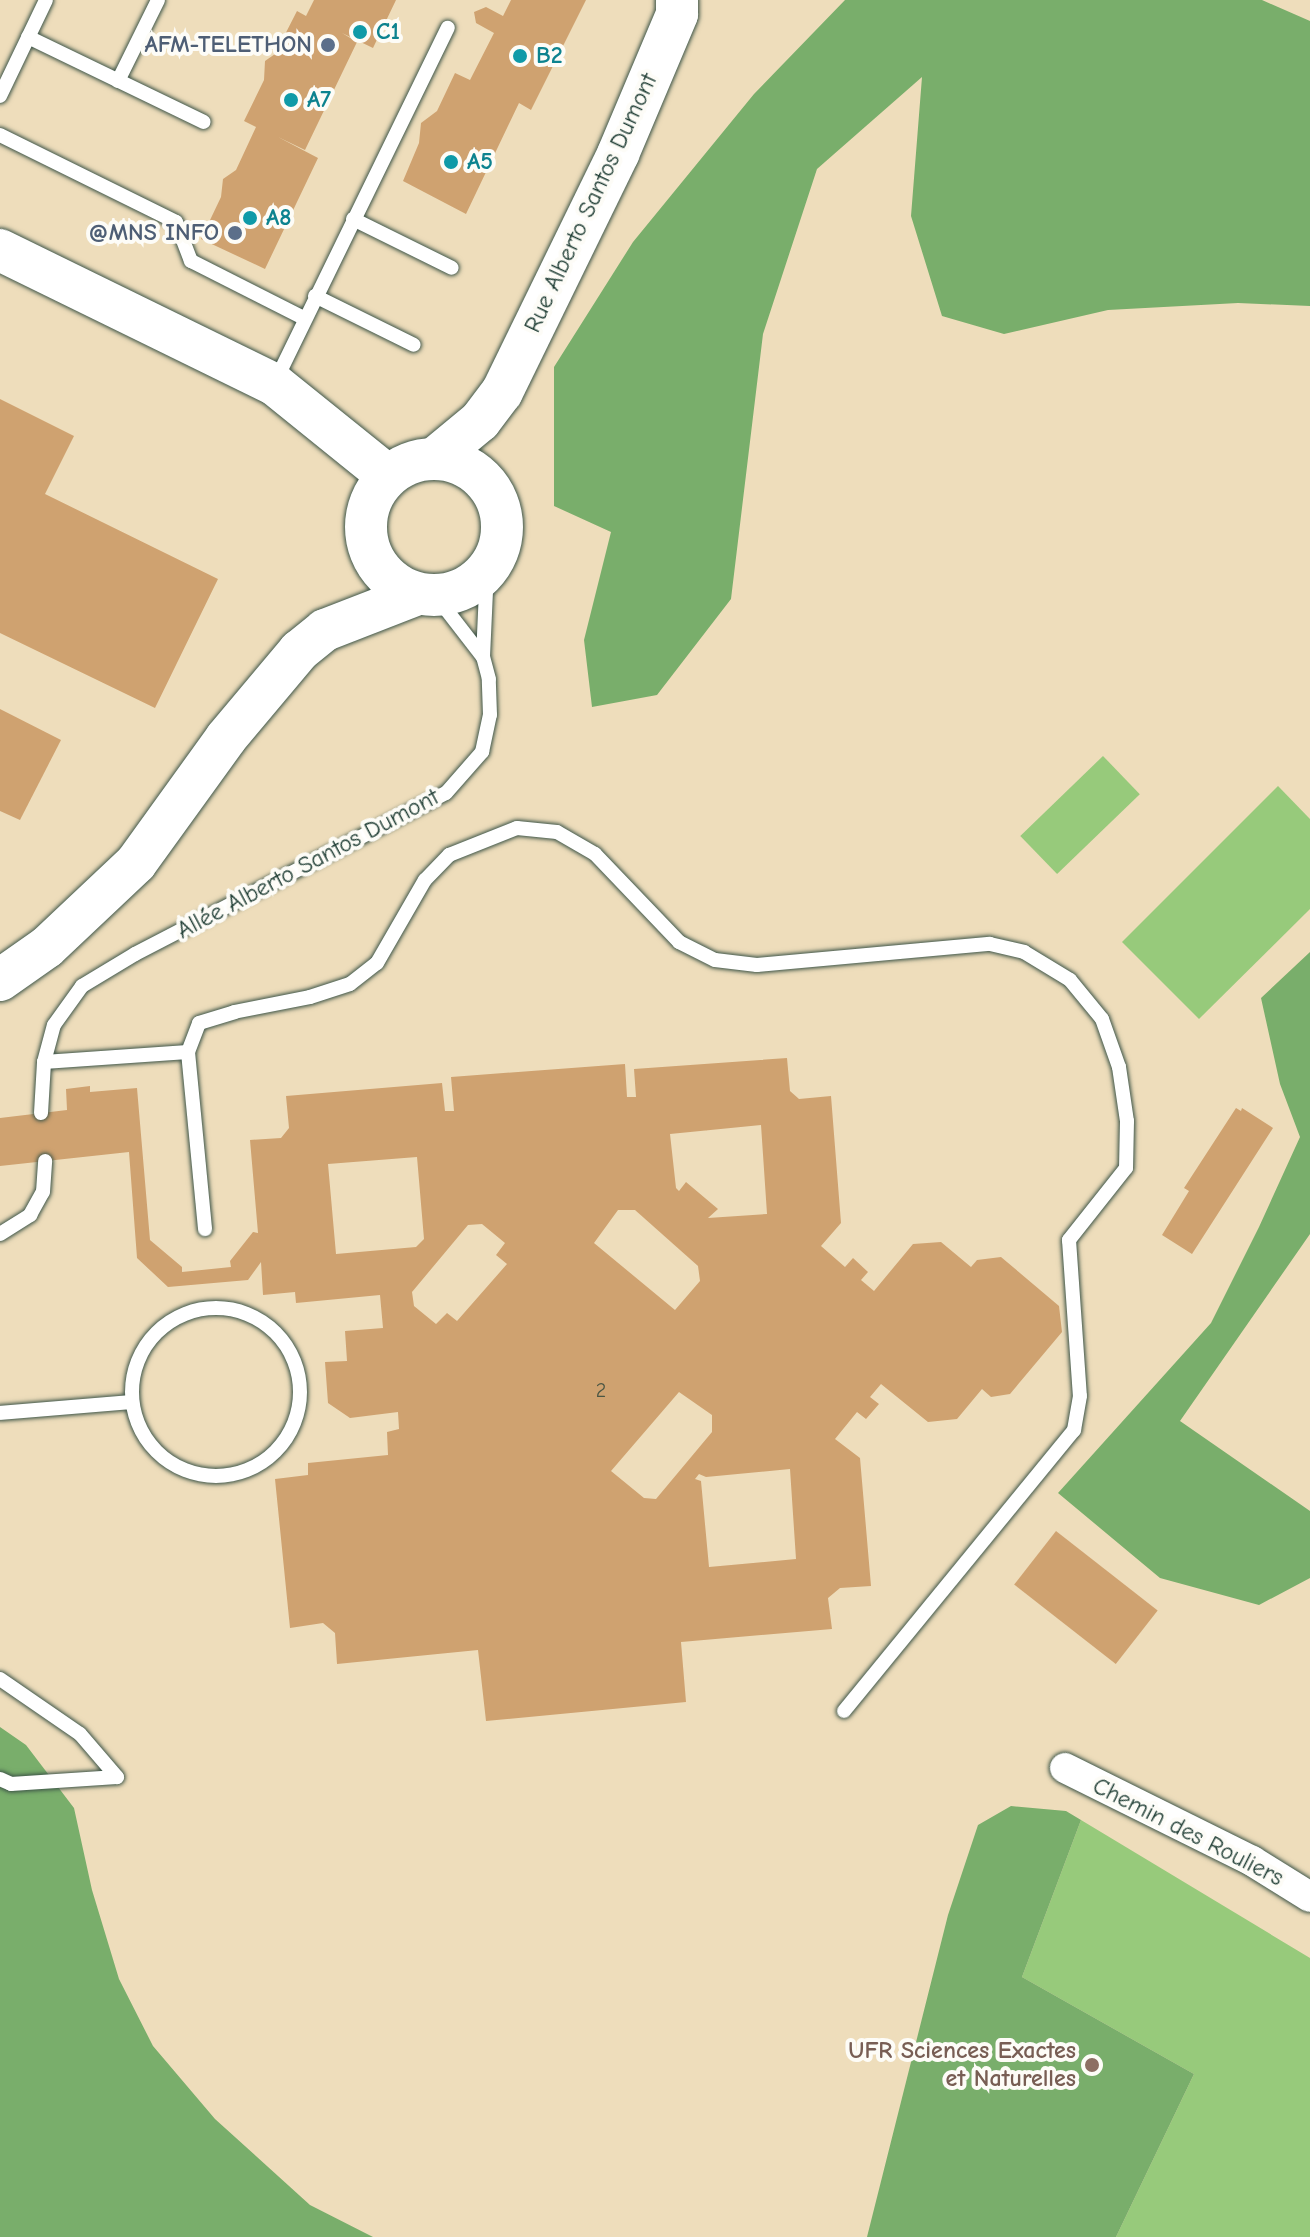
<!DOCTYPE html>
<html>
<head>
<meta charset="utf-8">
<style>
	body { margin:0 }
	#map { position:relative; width:1310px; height:2237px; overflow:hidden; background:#edb; font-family:"Comic Neue",sans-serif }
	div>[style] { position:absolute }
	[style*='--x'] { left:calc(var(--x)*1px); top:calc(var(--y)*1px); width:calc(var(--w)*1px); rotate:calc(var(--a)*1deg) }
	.green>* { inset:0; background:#97ca7b; transform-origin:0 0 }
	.forest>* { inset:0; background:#79ae6b }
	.building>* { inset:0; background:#cfa270; transform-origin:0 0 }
	.roads { filter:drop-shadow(0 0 2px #3e5548) drop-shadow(0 0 2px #3e5548) }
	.lane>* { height:14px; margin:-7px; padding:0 7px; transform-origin:7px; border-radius:7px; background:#fff }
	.lane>.ring { margin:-7px; padding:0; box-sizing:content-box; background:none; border:14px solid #fff; border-radius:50% }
	.street>* { height:30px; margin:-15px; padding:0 15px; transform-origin:15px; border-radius:15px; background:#fff }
	.secondary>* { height:42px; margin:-21px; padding:0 21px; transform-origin:21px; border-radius:21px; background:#fff }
	.secondary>.ring { margin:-21px; padding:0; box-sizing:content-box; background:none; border:42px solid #fff; border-radius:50% }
	.dots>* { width:22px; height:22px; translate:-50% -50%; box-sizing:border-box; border:4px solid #fdfcf7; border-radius:50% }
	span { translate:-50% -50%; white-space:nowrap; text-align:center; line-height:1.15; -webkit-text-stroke:8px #fdfcf7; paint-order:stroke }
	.number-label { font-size:20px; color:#4b5643 }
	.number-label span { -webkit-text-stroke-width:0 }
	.culture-label { font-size:24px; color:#0d838f; font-weight:700 }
	.left { translate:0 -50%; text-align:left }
	.service-label { font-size:24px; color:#4e5e75; font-weight:700 }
	.right { translate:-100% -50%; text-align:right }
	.street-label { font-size:24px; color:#1f3d34 }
	.education-label { font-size:24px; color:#785e54; font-weight:700 }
</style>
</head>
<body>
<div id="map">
	<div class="green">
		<i style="left:1103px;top:756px;width:53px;height:115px;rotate:46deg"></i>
		<i style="clip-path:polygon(1278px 786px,1310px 819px,1310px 909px,1199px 1019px,1122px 942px)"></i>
		<i style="clip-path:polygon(1081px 1820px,1310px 1958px,1310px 2237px,1116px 2237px,1194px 2074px,1022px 1977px)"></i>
	</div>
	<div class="forest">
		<i style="clip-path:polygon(845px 0,1262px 0,1310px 21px,1310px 306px,1238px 303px,1108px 310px,1004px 334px,942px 316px,911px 216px,922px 77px,817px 169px,763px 334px,731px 599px,657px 695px,592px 707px,584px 640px,611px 532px,554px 506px,554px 367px,633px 242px,754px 94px)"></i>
		<i style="clip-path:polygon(1310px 952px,1310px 1234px,1180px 1421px,1310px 1511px,1310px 1578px,1259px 1605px,1160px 1578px,1058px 1493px,1211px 1323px,1259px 1227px,1300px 1137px,1280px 1084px,1261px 998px)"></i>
		<i style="clip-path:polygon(0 1727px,26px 1745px,74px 1808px,92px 1890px,119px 1979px,153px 2046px,215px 2119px,310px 2205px,373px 2237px,0 2237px)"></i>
		<i style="clip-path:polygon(1011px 1806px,1066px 1811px,1081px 1820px,1022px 1977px,1194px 2074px,1116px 2237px,867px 2237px,948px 1915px,978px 1825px)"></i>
	</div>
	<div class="building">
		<i style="clip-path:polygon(314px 0,396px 0,373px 48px,342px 33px,357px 42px,305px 150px,278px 137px,318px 158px,265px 269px,201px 239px,221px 197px,223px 179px,236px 170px,256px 127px,244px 121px,264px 80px,265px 61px,275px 54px,297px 11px,306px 16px)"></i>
		<i style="clip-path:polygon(511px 0,586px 0,531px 110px,519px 103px,466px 214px,403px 181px,419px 143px,421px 123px,437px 111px,455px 73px,470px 80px,494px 33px,476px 23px,474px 12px,486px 7px,503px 16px)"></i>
		<i style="clip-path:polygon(0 399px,74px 436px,45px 494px,218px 579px,155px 708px,0 633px)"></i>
		<i style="clip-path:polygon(0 709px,61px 740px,20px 820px,0 811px)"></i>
		<i style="clip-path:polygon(evenodd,787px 1058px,790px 1091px,799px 1099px,831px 1096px,841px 1223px,821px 1246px,845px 1267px,853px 1258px,868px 1272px,861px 1280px,874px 1291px,913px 1244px,941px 1242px,971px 1267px,977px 1260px,1001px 1257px,1059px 1306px,1062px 1332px,1010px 1394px,991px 1397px,982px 1389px,957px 1419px,928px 1422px,881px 1384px,870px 1397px,879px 1404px,866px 1419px,857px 1412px,835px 1439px,860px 1458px,871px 1586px,840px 1588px,828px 1598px,832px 1629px,681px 1642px,686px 1702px,486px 1721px,478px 1650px,337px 1664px,335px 1633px,323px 1623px,290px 1628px,275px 1479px,308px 1475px,308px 1463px,388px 1455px,387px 1432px,399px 1429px,398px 1412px,350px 1418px,328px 1403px,325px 1362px,347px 1361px,345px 1331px,383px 1328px,380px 1295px,296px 1303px,295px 1292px,263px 1295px,261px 1262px,248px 1280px,168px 1287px,137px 1258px,129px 1152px,0 1166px,0 1118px,67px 1110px,66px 1089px,90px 1086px,90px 1092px,137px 1088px,150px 1240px,182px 1267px,182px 1272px,231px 1267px,230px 1261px,253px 1232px,258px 1233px,250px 1140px,281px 1138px,289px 1128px,286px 1096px,442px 1083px,445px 1111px,454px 1111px,451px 1077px,625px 1064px,627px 1097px,636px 1097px,634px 1069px,787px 1058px,761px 1125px,767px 1214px,708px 1218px,718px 1209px,686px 1182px,679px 1191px,676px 1188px,670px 1134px,761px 1125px,787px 1058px,417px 1157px,424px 1239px,416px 1247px,336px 1254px,328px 1164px,417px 1157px,787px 1058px,618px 1210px,635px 1210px,698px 1266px,700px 1281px,675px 1310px,594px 1243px,618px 1210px,787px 1058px,482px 1224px,505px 1243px,496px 1255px,507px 1264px,457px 1321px,447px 1313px,436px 1324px,414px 1306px,412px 1292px,468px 1225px,482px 1224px,787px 1058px,679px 1392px,712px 1415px,712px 1432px,656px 1499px,644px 1498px,611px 1471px,679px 1392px,787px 1058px,790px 1469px,796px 1559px,709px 1567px,701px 1481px,695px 1479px,699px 1474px,706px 1477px,790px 1469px)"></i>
		<i style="clip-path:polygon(1236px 1108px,1241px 1111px,1242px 1108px,1273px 1128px,1192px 1254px,1162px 1235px,1189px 1191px,1184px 1188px)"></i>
		<i style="left:1056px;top:1531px;width:129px;height:68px;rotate:38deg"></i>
	</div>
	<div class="roads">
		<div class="lane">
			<i style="--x:28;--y:37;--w:195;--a:25.8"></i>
			<i style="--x:118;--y:81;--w:90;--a:-63.7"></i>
			<i style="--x:0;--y:96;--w:106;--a:-64.4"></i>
			<i style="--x:0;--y:135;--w:196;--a:26.3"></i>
			<i style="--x:176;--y:222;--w:42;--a:69"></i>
			<i style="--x:191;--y:261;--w:127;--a:26.8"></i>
			<i style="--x:353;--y:219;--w:110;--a:26.3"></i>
			<i style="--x:315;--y:296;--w:110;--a:26.3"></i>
			<i style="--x:276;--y:380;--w:392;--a:-64"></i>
			<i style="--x:435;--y:595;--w:78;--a:52.3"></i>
			<i style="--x:188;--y:1052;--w:178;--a:84.5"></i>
			<i style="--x:44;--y:1062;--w:38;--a:-75"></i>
			<i style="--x:54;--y:1025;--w:48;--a:-54.3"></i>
			<i style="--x:82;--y:986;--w:62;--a:-31.1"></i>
			<i style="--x:135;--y:954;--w:350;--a:-27.4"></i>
			<i style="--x:446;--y:793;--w:55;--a:-48.7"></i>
			<i style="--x:482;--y:752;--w:38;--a:-78"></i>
			<i style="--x:490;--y:715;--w:36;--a:-92"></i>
			<i style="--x:489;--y:679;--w:23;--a:-105"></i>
			<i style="--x:483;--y:657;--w:88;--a:-87.4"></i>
			<i style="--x:41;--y:1113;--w:51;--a:-86.6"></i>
			<i style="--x:44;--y:1062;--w:144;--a:-4"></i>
			<i style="--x:188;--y:1052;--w:31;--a:-69"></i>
			<i style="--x:199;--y:1023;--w:37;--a:-17"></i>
			<i style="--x:234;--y:1012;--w:77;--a:-11.2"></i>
			<i style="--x:310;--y:997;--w:42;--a:-18"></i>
			<i style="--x:350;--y:984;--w:34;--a:-38"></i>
			<i style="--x:377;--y:963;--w:96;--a:-60"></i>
			<i style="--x:425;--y:880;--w:35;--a:-46"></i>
			<i style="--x:449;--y:855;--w:73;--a:-21.7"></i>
			<i style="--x:517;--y:828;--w:40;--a:5.7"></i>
			<i style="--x:557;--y:832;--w:44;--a:30.1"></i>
			<i style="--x:595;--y:854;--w:122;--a:46.3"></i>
			<i style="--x:679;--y:942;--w:40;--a:26.6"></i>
			<i style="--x:715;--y:960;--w:42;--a:6.8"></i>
			<i style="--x:757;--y:965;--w:234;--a:-5.2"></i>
			<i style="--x:990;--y:944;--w:35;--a:13"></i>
			<i style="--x:1024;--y:952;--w:54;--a:31.3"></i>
			<i style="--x:1070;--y:980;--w:50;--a:50.6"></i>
			<i style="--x:1102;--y:1019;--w:51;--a:70.5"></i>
			<i style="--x:1119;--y:1067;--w:55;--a:81.6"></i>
			<i style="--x:1127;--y:1121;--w:47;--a:91.2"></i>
			<i style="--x:1126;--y:1168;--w:92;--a:128.4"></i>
			<i style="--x:1069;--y:1240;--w:156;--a:86"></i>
			<i style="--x:1080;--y:1396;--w:35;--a:100"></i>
			<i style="--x:1074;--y:1430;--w:363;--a:129.3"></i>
			<i style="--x:0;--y:1234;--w:36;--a:-32"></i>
			<i style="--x:30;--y:1215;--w:26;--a:-61"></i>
			<i style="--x:43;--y:1192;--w:31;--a:-86"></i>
			<i class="ring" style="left:132px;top:1308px;width:154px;height:154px"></i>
			<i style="--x:0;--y:1413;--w:131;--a:-4.8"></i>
			<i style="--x:0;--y:1679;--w:97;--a:34.5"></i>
			<i style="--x:80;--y:1734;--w:57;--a:49.3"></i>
			<i style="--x:0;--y:1779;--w:12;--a:24"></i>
			<i style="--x:11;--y:1784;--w:106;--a:-3.8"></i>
		</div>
		<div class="street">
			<i style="--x:1065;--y:1768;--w:209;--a:26.4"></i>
			<i style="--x:1252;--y:1861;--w:68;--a:31.8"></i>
		</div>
		<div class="secondary">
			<i style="--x:0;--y:250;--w:305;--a:26.1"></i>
			<i style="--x:274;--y:384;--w:146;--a:38.9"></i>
			<i style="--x:434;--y:459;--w:60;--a:-39.6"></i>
			<i style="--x:480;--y:421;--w:36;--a:-53"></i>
			<i style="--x:502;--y:392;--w:265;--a:-64"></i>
			<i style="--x:618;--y:154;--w:152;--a:-67.1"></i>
			<i style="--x:677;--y:14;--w:14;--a:-90"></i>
			<i class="ring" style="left:366px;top:459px;width:94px;height:94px"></i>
			<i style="--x:0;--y:980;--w:57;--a:-35.1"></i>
			<i style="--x:47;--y:947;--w:122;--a:-43.3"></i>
			<i style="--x:136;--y:863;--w:154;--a:-54.2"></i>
			<i style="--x:226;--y:738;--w:114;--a:-50"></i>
			<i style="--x:299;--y:651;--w:33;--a:-39"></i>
			<i style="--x:325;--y:630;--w:100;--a:-21.2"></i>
		</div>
	</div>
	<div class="dots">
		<i style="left:360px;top:32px;background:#0f9aa8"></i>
		<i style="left:328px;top:45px;background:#5c6f8a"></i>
		<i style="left:520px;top:56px;background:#0f9aa8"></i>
		<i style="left:291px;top:100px;background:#0f9aa8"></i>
		<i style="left:451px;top:162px;background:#0f9aa8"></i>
		<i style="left:250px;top:218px;background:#0f9aa8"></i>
		<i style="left:235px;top:233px;background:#5c6f8a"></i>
		<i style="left:1092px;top:2065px;background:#8d6e63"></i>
	</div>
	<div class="number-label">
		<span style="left:601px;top:1390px">2</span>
	</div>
	<div class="culture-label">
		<span class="left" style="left:376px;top:32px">C1</span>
		<span class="left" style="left:536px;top:56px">B2</span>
		<span class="left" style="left:307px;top:100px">A7</span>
		<span class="left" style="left:467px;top:162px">A5</span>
		<span class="left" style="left:266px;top:218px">A8</span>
	</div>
	<div class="service-label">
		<span class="right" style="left:312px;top:45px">AFM-TELETHON</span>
		<span class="right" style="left:219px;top:233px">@MNS INFO</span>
	</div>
	<div class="street-label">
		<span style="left:591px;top:203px;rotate:-65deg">Rue Alberto Santos Dumont</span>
		<span style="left:308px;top:864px;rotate:-28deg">Allée Alberto Santos Dumont</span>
		<span style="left:1188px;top:1832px;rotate:27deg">Chemin des Rouliers</span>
	</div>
	<div class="education-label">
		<span class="right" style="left:1076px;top:2065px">UFR Sciences Exactes<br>et Naturelles</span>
	</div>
</div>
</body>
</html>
